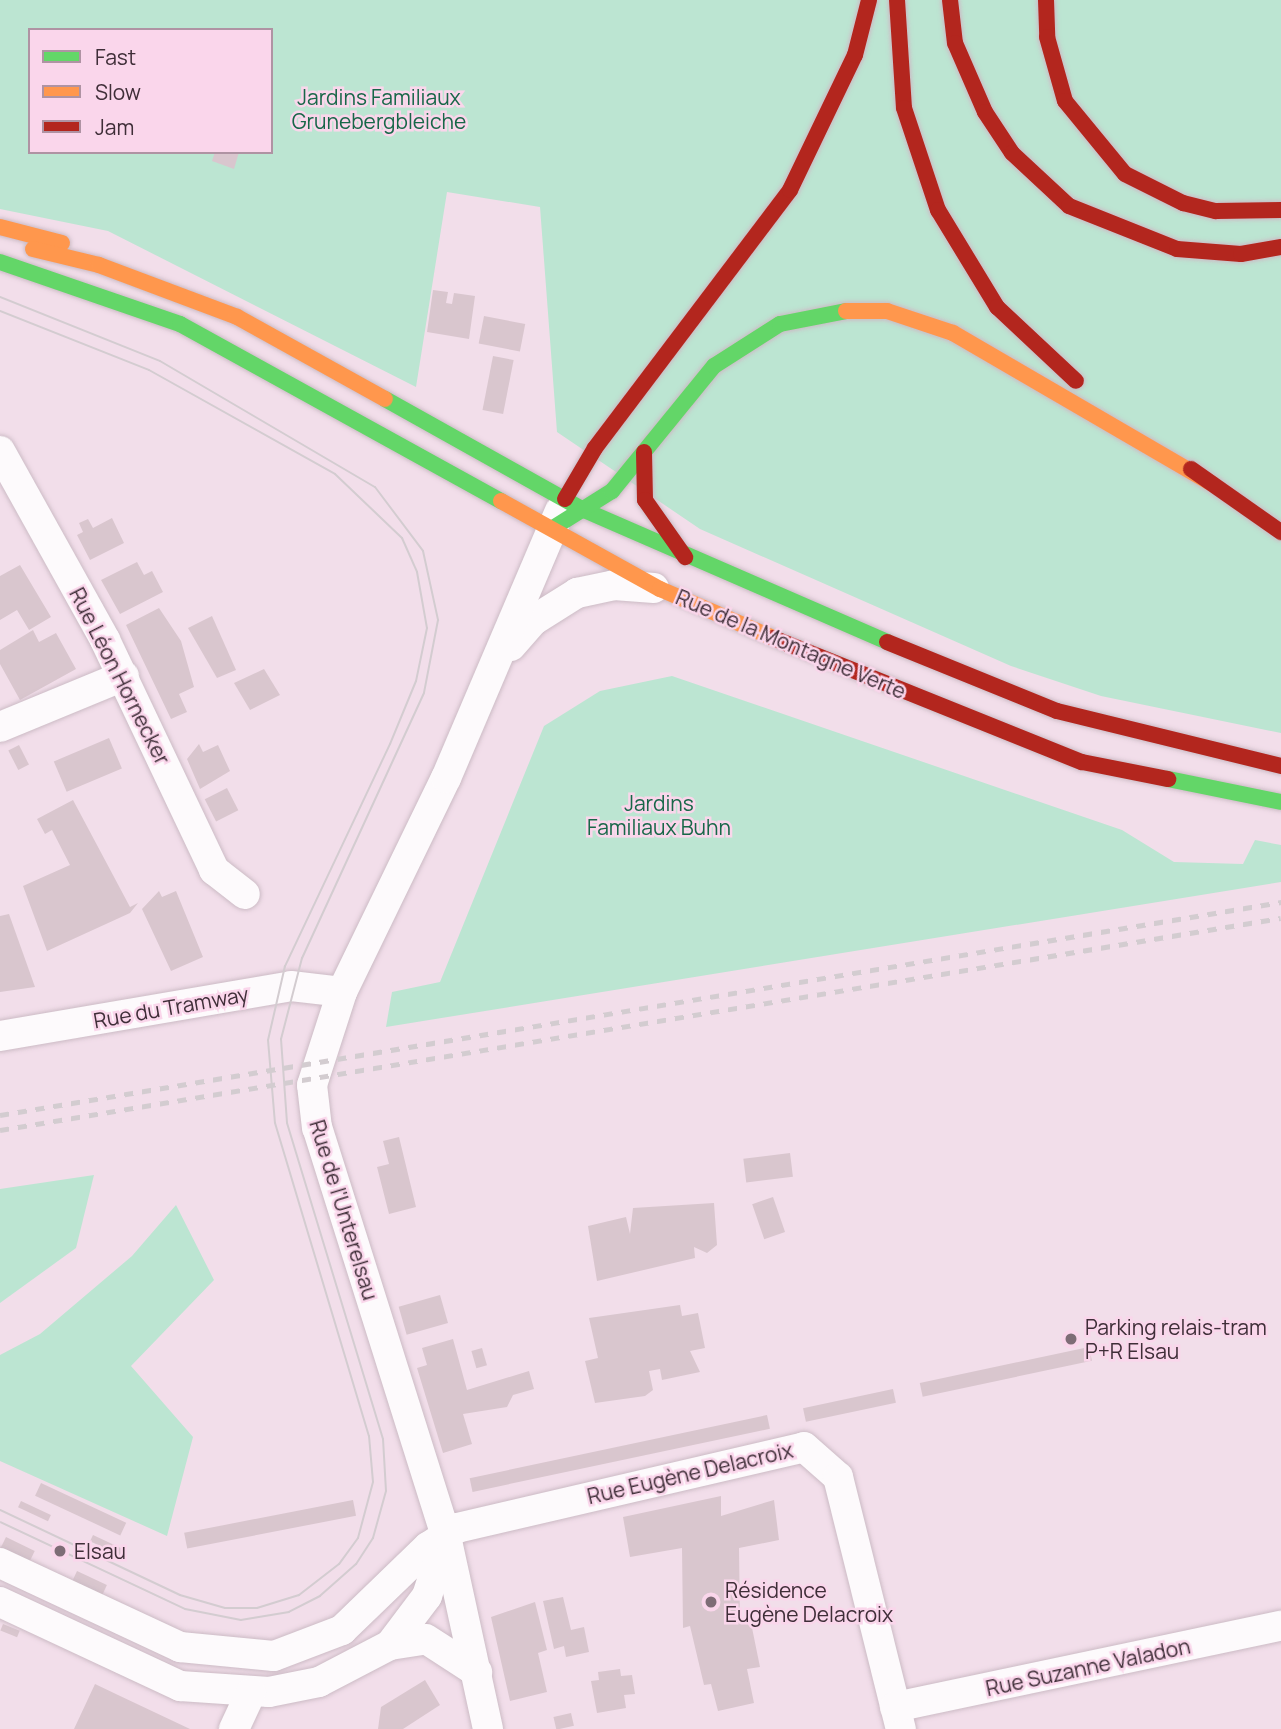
<!DOCTYPE html>
<html>
<head>
<meta charset="utf-8">
<style>
	body { margin:0 }
	#map { position:relative; width:1281px; height:1729px; overflow:hidden; background:#f2deea; font-family:Manrope,sans-serif }
	div>[style] { position:absolute }
	[style*='--x'] { left:calc(var(--x)*1px); top:calc(var(--y)*1px); width:calc(var(--w)*1px); rotate:calc(var(--a)*1deg) }
	.green>* { inset:0; background:#bce5d2 }
	.building>* { inset:0; background:#d9c6ce; transform-origin:0 0 }
	.roads { filter:drop-shadow(0 0 2px #ccbbc5) drop-shadow(0 0 2px #ccbbc5) }
	.street>* { height:30px; margin:-15px; padding:0 15px; transform-origin:15px; border-radius:15px; background:#fdfafc }
	.fast>* { height:16px; margin:-8px; padding:0 8px; transform-origin:8px; border-radius:8px; background:#63d668 }
	.slow>* { height:16px; margin:-8px; padding:0 8px; transform-origin:8px; border-radius:8px; background:#ff974d }
	.jam>* { height:16px; margin:-8px; padding:0 8px; transform-origin:8px; border-radius:8px; background:#b3261e }
	.tram>* { height:2px; margin:-1px; padding:0 1px; transform-origin:1px; border-radius:1px; background:#d3ccd0 }
	.rail>* { height:5px; margin-top:-2.5px; transform-origin:0; background:repeating-linear-gradient(90deg,#d3ccd0 0 9px,transparent 0 18px) }
	.dots>* { width:19px; height:19px; translate:-50% -50%; box-sizing:border-box; border:4px solid #fad6eb; border-radius:50% }
	span { translate:-50% -50%; white-space:nowrap; text-align:center; line-height:1.15; -webkit-text-stroke:5px #fad6eb; paint-order:stroke }
	.park-label { font-size:21px; color:#176748 }
	.street-label { font-size:21px; color:#3f2e38 }
	.poi-label { font-size:21px; color:#3f2e38 }
	.left { translate:0 -50%; text-align:left }
	.legend { position:absolute; left:28px; top:28px; width:245px; height:126px; box-sizing:border-box; background:#fad6eb; border:2px solid #af93a3; margin:0; padding:9px 12px; list-style:none; font-size:21px; color:#3f2e38 }
	.legend li { display:flex; align-items:center; gap:14px; height:35px }
	.legend b { width:35px; border:2px solid #af93a3 }
</style>
</head>
<body>
<div id="map">
	<div class="green">
		<i style="clip-path:polygon(evenodd,0 0,1281px 0,1281px 733px,1101px 696px,1011px 666px,700px 529px,557px 432px,540px 207px,447px 192px,416px 387px,108px 231px,0 209px,0 0,30px 30px,271px 30px,271px 152px,30px 152px,30px 30px)"></i>
		<i style="clip-path:polygon(672px 676px,1122px 830px,1174px 862px,1243px 864px,1255px 840px,1281px 845px,1281px 882px,386px 1027px,392px 992px,440px 982px,544px 726px,600px 691px)"></i>
		<i style="clip-path:polygon(94px 1175px,76px 1248px,0 1303px,0 1189px)"></i>
		<i style="clip-path:polygon(176px 1205px,214px 1280px,131px 1366px,193px 1437px,167px 1536px,0 1461px,0 1355px,40px 1334px,132px 1256px)"></i>
	</div>
	<div class="building">
		<i style="clip-path:polygon(215px 152px,239px 152px,234px 169px,212px 161px)"></i>
		<i style="clip-path:polygon(433px 290px,448px 292px,446px 303px,452px 304px,454px 293px,475px 296px,469px 339px,427px 332px)"></i>
		<i style="left:484px;top:316px;width:42px;height:28px;rotate:11deg"></i>
		<i style="left:493px;top:356px;width:21px;height:55px;rotate:11deg"></i>
		<i style="clip-path:polygon(112px 518px,124px 543px,90px 560px,77px 535px,83px 532px,79px 523px,88px 519px,93px 528px)"></i>
		<i style="clip-path:polygon(137px 562px,144px 575px,152px 571px,163px 592px,120px 614px,101px 580px)"></i>
		<i style="clip-path:polygon(20px 565px,51px 617px,29px 630px,17px 610px,0 620px,0 576px)"></i>
		<i style="clip-path:polygon(159px 608px,181px 641px,194px 687px,179px 694px,187px 712px,171px 719px,126px 625px)"></i>
		<i style="clip-path:polygon(212px 616px,236px 670px,217px 678px,188px 628px)"></i>
		<i style="clip-path:polygon(33px 630px,39px 642px,56px 633px,76px 669px,20px 700px,0 664px,0 650px)"></i>
		<i style="clip-path:polygon(264px 669px,280px 695px,250px 710px,234px 683px)"></i>
		<i style="left:109px;top:738px;width:33px;height:60px;rotate:67deg"></i>
		<i style="clip-path:polygon(199px 744px,203px 752px,218px 745px,230px 771px,200px 789px,187px 759px)"></i>
		<i style="left:19px;top:745px;width:22px;height:12px;rotate:63deg"></i>
		<i style="left:227px;top:788px;width:25px;height:25px;rotate:63deg"></i>
		<i style="clip-path:polygon(73px 800px,130px 907px,138px 903px,130px 913px,47px 951px,23px 886px,70px 865px,52px 830px,45px 834px,37px 819px)"></i>
		<i style="clip-path:polygon(159px 891px,162px 897px,176px 891px,203px 957px,171px 971px,142px 909px)"></i>
		<i style="clip-path:polygon(9px 914px,35px 987px,0 992px,0 916px)"></i>
		<i style="clip-path:polygon(399px 1137px,416px 1207px,389px 1214px,377px 1167px,389px 1164px,383px 1141px)"></i>
		<i style="left:790px;top:1153px;width:24px;height:47px;rotate:83deg"></i>
		<i style="left:773px;top:1197px;width:37px;height:22px;rotate:71deg"></i>
		<i style="clip-path:polygon(714px 1203px,717px 1245px,707px 1253px,694px 1247px,695px 1258px,597px 1281px,588px 1226px,626px 1217px,630px 1234px,633px 1208px)"></i>
		<i style="left:440px;top:1295px;width:29px;height:43px;rotate:74deg"></i>
		<i style="clip-path:polygon(680px 1305px,682px 1316px,698px 1313px,705px 1348px,690px 1351px,700px 1372px,662px 1380px,660px 1369px,649px 1371px,653px 1390px,645px 1396px,595px 1403px,585px 1361px,598px 1358px,589px 1318px)"></i>
		<i style="clip-path:polygon(453px 1339px,467px 1390px,529px 1371px,534px 1389px,513px 1395px,507px 1407px,463px 1414px,472px 1444px,443px 1453px,417px 1368px,427px 1365px,422px 1348px)"></i>
		<i style="left:1089px;top:1347px;width:14px;height:173px;rotate:78deg"></i>
		<i style="left:482px;top:1348px;width:18px;height:11px;rotate:74deg"></i>
		<i style="left:893px;top:1389px;width:14px;height:92px;rotate:78deg"></i>
		<i style="left:767px;top:1415px;width:14px;height:304px;rotate:78deg"></i>
		<i style="left:41px;top:1483px;width:94px;height:14px;rotate:25deg"></i>
		<i style="clip-path:polygon(721px 1496px,721px 1516px,774px 1500px,779px 1540px,739px 1548px,740px 1622px,750px 1618px,760px 1667px,747px 1669px,754px 1703px,718px 1711px,711px 1684px,704px 1685px,690px 1626px,683px 1628px,682px 1548px,630px 1557px,623px 1517px)"></i>
		<i style="left:353px;top:1500px;width:16px;height:172px;rotate:79deg"></i>
		<i style="left:21px;top:1501px;width:33px;height:7px;rotate:25deg"></i>
		<i style="left:93px;top:1535px;width:33px;height:7px;rotate:25deg"></i>
		<i style="left:6px;top:1537px;width:32px;height:14px;rotate:26deg"></i>
		<i style="left:77px;top:1571px;width:33px;height:14px;rotate:25deg"></i>
		<i style="clip-path:polygon(563px 1597px,571px 1630px,584px 1627px,589px 1652px,566px 1657px,564px 1646px,554px 1649px,543px 1601px)"></i>
		<i style="clip-path:polygon(535px 1602px,547px 1650px,538px 1653px,547px 1692px,510px 1701px,491px 1617px)"></i>
		<i style="left:3px;top:1624px;width:18px;height:7px;rotate:22deg"></i>
		<i style="clip-path:polygon(620px 1669px,621px 1676px,632px 1675px,635px 1694px,624px 1695px,626px 1708px,597px 1713px,591px 1681px,599px 1680px,598px 1672px)"></i>
		<i style="clip-path:polygon(425px 1680px,440px 1705px,403px 1729px,378px 1729px,381px 1707px)"></i>
		<i style="clip-path:polygon(95px 1684px,118px 1695px,190px 1729px,74px 1729px)"></i>
		<i style="left:571px;top:1713px;width:13px;height:18px;rotate:77deg"></i>
	</div>
	<div class="roads">
		<div class="street">
			<i style="--x:0;--y:451;--w:216;--a:60.9"></i>
			<i style="--x:105;--y:640;--w:255;--a:64.6"></i>
			<i style="--x:214;--y:870;--w:39;--a:38"></i>
			<i style="--x:511;--y:646;--w:35;--a:-49"></i>
			<i style="--x:534;--y:620;--w:51;--a:-32.1"></i>
			<i style="--x:577;--y:593;--w:38;--a:-12"></i>
			<i style="--x:614;--y:585;--w:40;--a:4.3"></i>
			<i style="--x:0;--y:727;--w:134;--a:-22.4"></i>
			<i style="--x:0;--y:1036;--w:295;--a:-9.7"></i>
			<i style="--x:291;--y:986;--w:51;--a:6.7"></i>
			<i style="--x:0;--y:1563;--w:199;--a:25"></i>
			<i style="--x:180;--y:1647;--w:94;--a:5.5"></i>
			<i style="--x:274;--y:1656;--w:73;--a:-20.9"></i>
			<i style="--x:342;--y:1630;--w:120;--a:-44"></i>
			<i style="--x:428;--y:1547;--w:35;--a:-33"></i>
			<i style="--x:457;--y:1528;--w:356;--a:-13.1"></i>
			<i style="--x:804;--y:1447;--w:45;--a:41.4"></i>
			<i style="--x:838;--y:1477;--w:260;--a:76"></i>
			<i style="--x:0;--y:1602;--w:199;--a:25"></i>
			<i style="--x:180;--y:1686;--w:89;--a:3.9"></i>
			<i style="--x:269;--y:1692;--w:51;--a:-11.3"></i>
			<i style="--x:319;--y:1682;--w:80;--a:-27.5"></i>
			<i style="--x:390;--y:1645;--w:61;--a:-52.9"></i>
			<i style="--x:427;--y:1596;--w:59;--a:-72.2"></i>
			<i style="--x:390;--y:1645;--w:36;--a:-9"></i>
			<i style="--x:426;--y:1639;--w:61;--a:32.9"></i>
			<i style="--x:895;--y:1707;--w:394;--a:-11.9"></i>
			<i style="--x:234;--y:1729;--w:40;--a:-65"></i>
			<i style="--x:488;--y:1729;--w:198;--a:-102.3"></i>
			<i style="--x:446;--y:1536;--w:428;--a:-107.5"></i>
			<i style="--x:317;--y:1128;--w:43;--a:-96.6"></i>
			<i style="--x:312;--y:1085;--w:98;--a:-72.1"></i>
			<i style="--x:342;--y:992;--w:238;--a:-64.1"></i>
			<i style="--x:446;--y:778;--w:290;--a:-66.9"></i>
		</div>
		<div class="fast">
			<i style="--x:0;--y:262;--w:190;--a:19"></i>
			<i style="--x:180;--y:324;--w:367;--a:28.9"></i>
			<i style="--x:385;--y:399;--w:228;--a:29.2"></i>
			<i style="--x:584;--y:510;--w:331;--a:23.5"></i>
			<i style="--x:553;--y:528;--w:70;--a:-32.1"></i>
			<i style="--x:612;--y:491;--w:161;--a:-50.8"></i>
			<i style="--x:714;--y:366;--w:78;--a:-32.5"></i>
			<i style="--x:780;--y:324;--w:67;--a:-11.1"></i>
			<i style="--x:1168;--y:779;--w:115;--a:11.5"></i>
		</div>
		<div class="slow">
			<i style="--x:0;--y:227;--w:64;--a:14.5"></i>
			<i style="--x:33;--y:249;--w:68;--a:13.6"></i>
			<i style="--x:99;--y:265;--w:147;--a:20.6"></i>
			<i style="--x:237;--y:317;--w:169;--a:29"></i>
			<i style="--x:846;--y:311;--w:41;--a:0"></i>
			<i style="--x:887;--y:311;--w:70;--a:18.4"></i>
			<i style="--x:953;--y:333;--w:298;--a:30.2"></i>
			<i style="--x:501;--y:501;--w:182;--a:29"></i>
			<i style="--x:660;--y:589;--w:123;--a:23.4"></i>
		</div>
		<div class="jam">
			<i style="--x:897;--y:0;--w:108;--a:86.3"></i>
			<i style="--x:904;--y:108;--w:108;--a:71.6"></i>
			<i style="--x:938;--y:210;--w:114;--a:58.7"></i>
			<i style="--x:997;--y:307;--w:108;--a:43.1"></i>
			<i style="--x:950;--y:0;--w:43;--a:83.4"></i>
			<i style="--x:955;--y:43;--w:75;--a:66.5"></i>
			<i style="--x:985;--y:112;--w:49;--a:56.6"></i>
			<i style="--x:1012;--y:153;--w:78;--a:42.9"></i>
			<i style="--x:1069;--y:206;--w:116;--a:21.7"></i>
			<i style="--x:1177;--y:249;--w:64;--a:4.5"></i>
			<i style="--x:1241;--y:254;--w:41;--a:-9.9"></i>
			<i style="--x:1046;--y:0;--w:37;--a:88"></i>
			<i style="--x:1047;--y:37;--w:66;--a:74.3"></i>
			<i style="--x:1065;--y:101;--w:94;--a:50.6"></i>
			<i style="--x:1125;--y:174;--w:65;--a:26.6"></i>
			<i style="--x:1183;--y:203;--w:34;--a:14"></i>
			<i style="--x:1216;--y:211;--w:65;--a:-0.9"></i>
			<i style="--x:644;--y:452;--w:48;--a:88.8"></i>
			<i style="--x:645;--y:500;--w:70;--a:54.9"></i>
			<i style="--x:1191;--y:469;--w:110;--a:35"></i>
			<i style="--x:565;--y:499;--w:59;--a:-59.5"></i>
			<i style="--x:595;--y:448;--w:323;--a:-52.9"></i>
			<i style="--x:790;--y:190;--w:150;--a:-64.3"></i>
			<i style="--x:855;--y:55;--w:57;--a:-75.7"></i>
			<i style="--x:773;--y:638;--w:333;--a:21.9"></i>
			<i style="--x:1082;--y:762;--w:88;--a:11.2"></i>
			<i style="--x:887;--y:642;--w:183;--a:22.1"></i>
			<i style="--x:1057;--y:711;--w:231;--a:13.8"></i>
		</div>
	</div>
	<div class="tram">
		<i style="--x:0;--y:297;--w:172;--a:21.8"></i>
		<i style="--x:160;--y:361;--w:249;--a:30.4"></i>
		<i style="--x:375;--y:487;--w:80;--a:53.1"></i>
		<i style="--x:423;--y:551;--w:71;--a:77.7"></i>
		<i style="--x:438;--y:620;--w:74;--a:100.9"></i>
		<i style="--x:424;--y:693;--w:292;--a:114.7"></i>
		<i style="--x:302;--y:958;--w:84;--a:104.5"></i>
		<i style="--x:281;--y:1039;--w:84;--a:85.9"></i>
		<i style="--x:287;--y:1123;--w:330;--a:73.1"></i>
		<i style="--x:383;--y:1439;--w:52;--a:86.7"></i>
		<i style="--x:386;--y:1491;--w:49;--a:105.5"></i>
		<i style="--x:373;--y:1538;--w:31;--a:123"></i>
		<i style="--x:356;--y:1564;--w:48;--a:138.4"></i>
		<i style="--x:320;--y:1596;--w:35;--a:153"></i>
		<i style="--x:289;--y:1612;--w:49;--a:170.5"></i>
		<i style="--x:241;--y:1620;--w:57;--a:-168.9"></i>
		<i style="--x:185;--y:1609;--w:204;--a:-154.8"></i>
		<i style="--x:0;--y:311;--w:160;--a:21.6"></i>
		<i style="--x:149;--y:370;--w:213;--a:29.2"></i>
		<i style="--x:335;--y:474;--w:93;--a:43.7"></i>
		<i style="--x:402;--y:538;--w:37;--a:66"></i>
		<i style="--x:417;--y:572;--w:57;--a:79.9"></i>
		<i style="--x:427;--y:628;--w:54;--a:101.7"></i>
		<i style="--x:416;--y:681;--w:68;--a:112.4"></i>
		<i style="--x:390;--y:744;--w:246;--a:115.3"></i>
		<i style="--x:285;--y:966;--w:76;--a:102.9"></i>
		<i style="--x:268;--y:1040;--w:83;--a:85.2"></i>
		<i style="--x:275;--y:1123;--w:327;--a:73.3"></i>
		<i style="--x:369;--y:1436;--w:46;--a:85"></i>
		<i style="--x:373;--y:1482;--w:58;--a:105"></i>
		<i style="--x:358;--y:1538;--w:32;--a:126"></i>
		<i style="--x:339;--y:1564;--w:51;--a:142.2"></i>
		<i style="--x:299;--y:1595;--w:44;--a:162.8"></i>
		<i style="--x:257;--y:1608;--w:32;--a:180"></i>
		<i style="--x:225;--y:1608;--w:47;--a:-163.9"></i>
		<i style="--x:180;--y:1595;--w:199;--a:-154.7"></i>
	</div>
	<div class="rail">
		<i style="--x:0;--y:1115;--w:1299;--a:-9.44"></i>
		<i style="--x:0;--y:1130;--w:1298;--a:-9.4"></i>
	</div>
	<div class="dots">
		<i style="left:1071px;top:1339px;background:#7e6c76"></i>
		<i style="left:60px;top:1551px;background:#7e6c76"></i>
		<i style="left:711px;top:1602px;background:#7e6c76"></i>
	</div>
	<div class="park-label">
		<span style="left:379px;top:109px">Jardins Familiaux<br>Grunebergbleiche</span>
		<span style="left:659px;top:815px">Jardins<br>Familiaux Buhn</span>
	</div>
	<div class="street-label">
		<span style="left:791px;top:644px;rotate:23deg">Rue de la Montagne Verte</span>
		<span style="left:120px;top:676px;rotate:63deg">Rue Léon Hornecker</span>
		<span style="left:171px;top:1007px;rotate:-10deg">Rue du Tramway</span>
		<span style="left:344px;top:1210px;rotate:73deg">Rue de l'Unterelsau</span>
		<span style="left:690px;top:1473px;rotate:-13deg">Rue Eugène Delacroix</span>
		<span style="left:1088px;top:1667px;rotate:-12deg">Rue Suzanne Valadon</span>
	</div>
	<div class="poi-label">
		<span class="left" style="left:1085px;top:1339px">Parking relais-tram<br>P+R Elsau</span>
		<span class="left" style="left:74px;top:1551px">Elsau</span>
		<span class="left" style="left:725px;top:1602px">Résidence<br>Eugène Delacroix</span>
	</div>
	<ul class="legend">
	<li><b style="height:9px;background:#63d668"></b>Fast</li>
	<li><b style="height:9px;background:#ff974d"></b>Slow</li>
	<li><b style="height:9px;background:#b3261e"></b>Jam</li>
	</ul>
</div>
</body>
</html>
